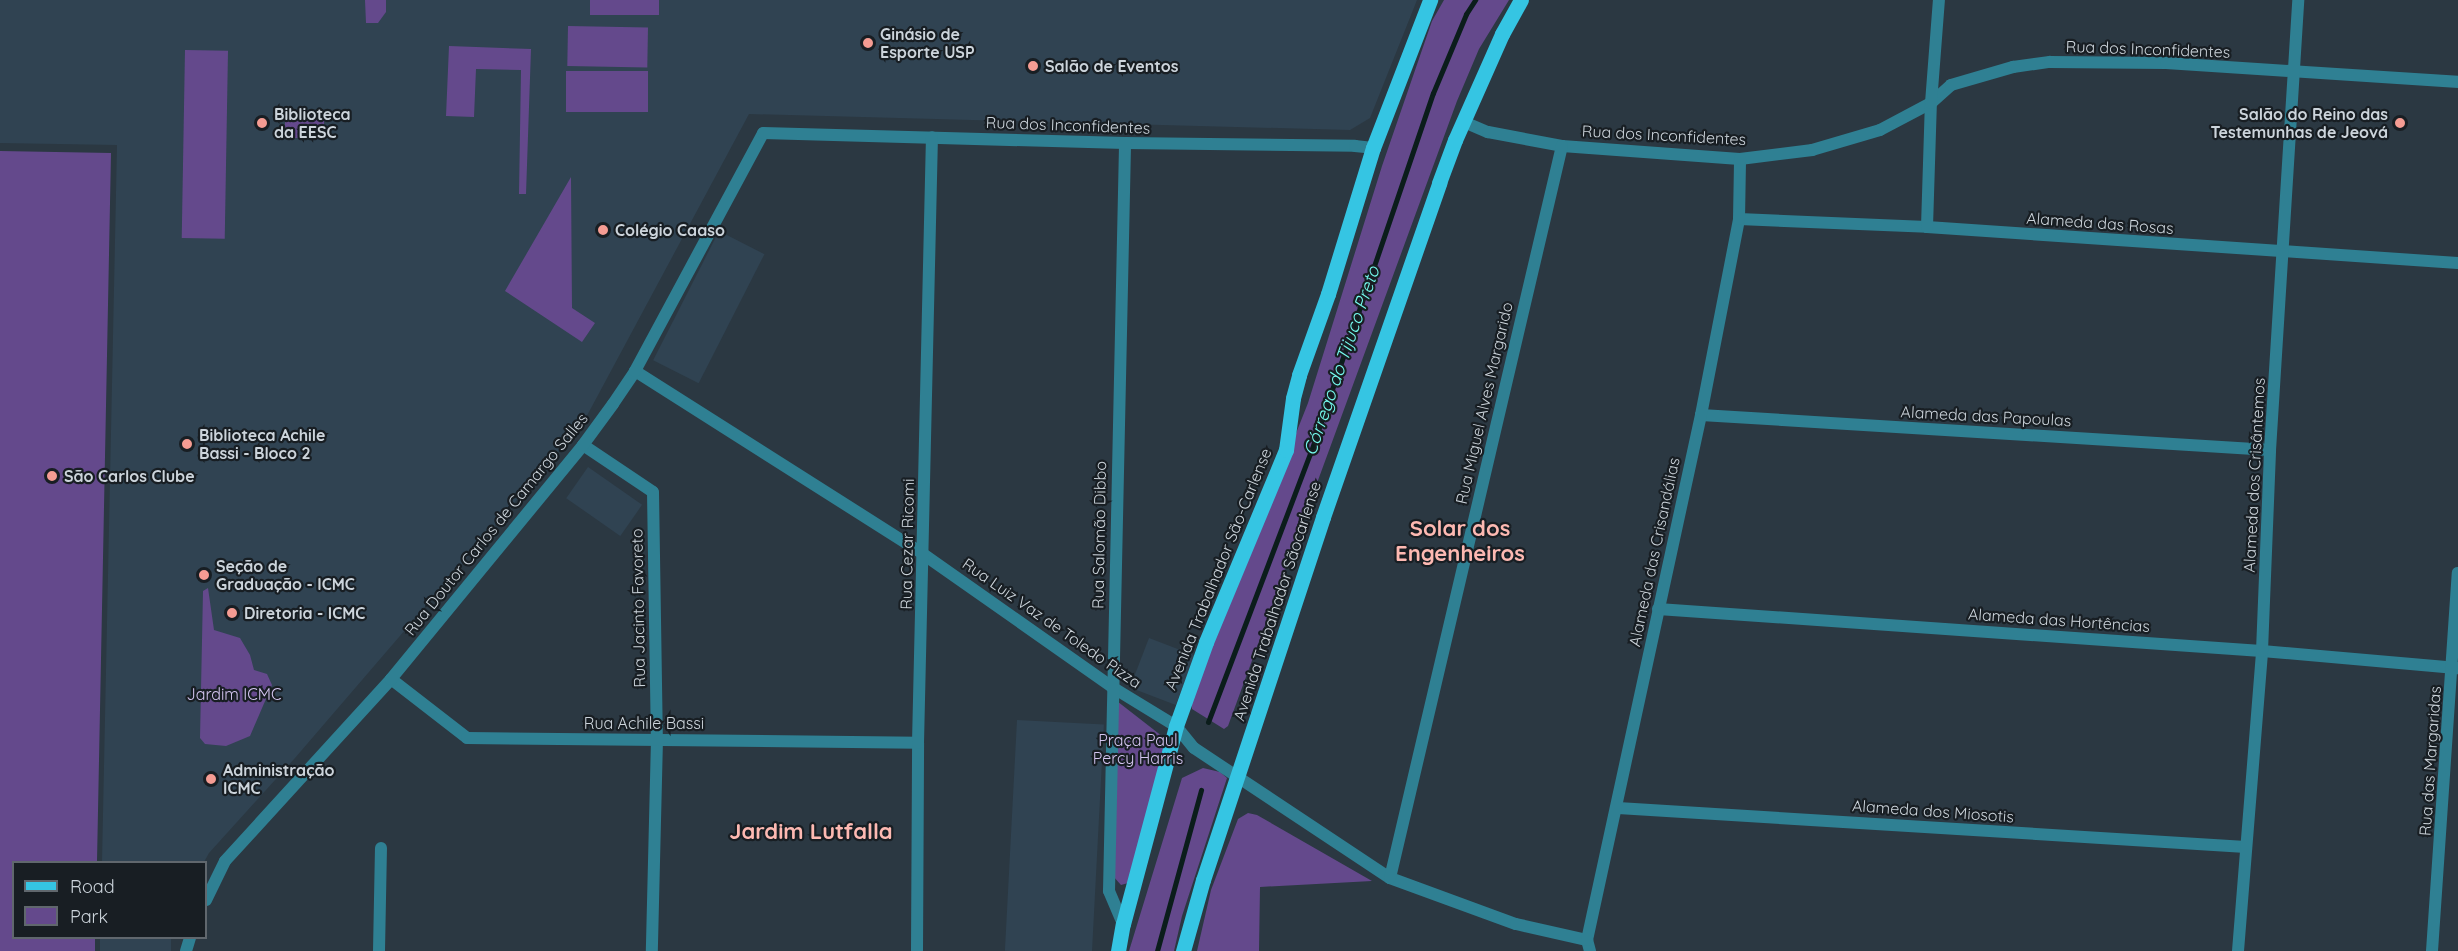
<!DOCTYPE html>
<html>
<head>
<meta charset="utf-8">
<style>
	body { margin:0 }
	#map { position:relative; width:2458px; height:951px; overflow:hidden; background:#2b3842; font-family:Quicksand,sans-serif }
	div>[style] { position:absolute }
	[style*='--x'] { left:calc(var(--x)*1px); top:calc(var(--y)*1px); width:calc(var(--w)*1px); rotate:calc(var(--a)*1deg) }
	.built>* { inset:0; background:#304352; transform-origin:0 0 }
	.green>* { inset:0; background:#64498c; transform-origin:0 0 }
	.stream>* { height:5px; margin:-2.5px; padding:0 2.5px; transform-origin:2.5px; border-radius:2.5px; background:#0b1d1b }
	.minor>* { height:12px; margin:-6px; padding:0 6px; transform-origin:6px; border-radius:6px; background:#2f8093 }
	.primary>* { height:15px; margin:-7.5px; padding:0 7.5px; transform-origin:7.5px; border-radius:7.5px; background:#35c5e3 }
	.dots>* { width:16px; height:16px; translate:-50% -50%; box-sizing:border-box; border:3px solid #181e23; border-radius:50% }
	span { translate:-50% -50%; white-space:nowrap; text-align:center; line-height:1.15; -webkit-text-stroke:4.5px #181e23; paint-order:stroke }
	.poi-label { font-size:16px; color:#ccd4db; font-weight:700 }
	.left { translate:0 -50%; text-align:left }
	.right { translate:-100% -50%; text-align:right }
	.street-label { font-size:16px; color:#ccd4db }
	.park-label { font-size:16px; color:#d4c5f0 }
	.water-label { font-size:18px; color:#76fef1; font-style:italic }
	.district-label { font-size:22px; color:#fdb9b2; font-weight:700 }
	.legend { position:absolute; left:12px; top:861px; width:195px; height:78px; box-sizing:border-box; background:#181e23; border:2px solid #60676d; margin:0; padding:8px 10px; list-style:none; font-size:18px; color:#ccd4db }
	.legend li { display:flex; align-items:center; gap:12px; height:30px }
	.legend b { width:30px; border:2px solid #60676d }
</style>
</head>
<body>
<div id="map">
	<div class="built">
		<i style="clip-path:polygon(0 0,1417px 0,1370px 118px,1350px 130px,749px 114px,583px 423px,295px 758px,209px 853px,204px 862px,102px 862px,117px 145px,0 143px)"></i>
		<i style="left:719px;top:231px;width:51px;height:145px;rotate:27deg"></i>
		<i style="left:588px;top:467px;width:66px;height:38px;rotate:35deg"></i>
		<i style="left:1149px;top:638px;width:49px;height:53px;rotate:21deg"></i>
		<i style="left:1017px;top:720px;width:87px;height:231px;rotate:3deg"></i>
		<i style="left:100px;top:938px;width:71px;height:13px"></i>
	</div>
	<div class="green">
		<i style="clip-path:polygon(365px 0,386px 0,386px 12px,378px 23px,366px 23px)"></i>
		<i style="left:590px;top:0;width:69px;height:15px"></i>
		<i style="clip-path:polygon(1444px 0,1509px 0,1479px 49px,1457px 101px,1228px 726px,1224px 729px,1192px 709px,1191px 698px,1308px 403px,1382px 166px,1432px 21px)"></i>
		<i style="left:568px;top:26px;width:80px;height:40px;rotate:1deg"></i>
		<i style="clip-path:polygon(449px 46px,531px 49px,526px 194px,519px 194px,521px 70px,476px 69px,474px 117px,446px 116px)"></i>
		<i style="left:185px;top:50px;width:43px;height:188px;rotate:1deg"></i>
		<i style="left:566px;top:71px;width:82px;height:41px"></i>
		<i style="left:285px;top:110px;width:39px;height:28px"></i>
		<i style="clip-path:polygon(0 151px,111px 153px,97px 862px,14px 862px,14px 938px,95px 938px,95px 951px,0 951px)"></i>
		<i style="clip-path:polygon(571px 177px,572px 308px,595px 323px,582px 342px,505px 291px)"></i>
		<i style="clip-path:polygon(208px 588px,214px 630px,240px 638px,250px 655px,254px 670px,267px 674px,272px 685px,250px 736px,226px 746px,205px 744px,200px 738px,203px 591px)"></i>
		<i style="clip-path:polygon(1113px 698px,1167px 740px,1128px 883px,1121px 885px,1113px 876px)"></i>
		<i style="clip-path:polygon(1203px 768px,1220px 772px,1227px 778px,1182px 916px,1174px 951px,1129px 951px,1182px 778px)"></i>
		<i style="clip-path:polygon(1248px 813px,1257px 815px,1372px 881px,1260px 887px,1259px 951px,1197px 951px,1211px 890px,1238px 819px)"></i>
	</div>
	<div class="stream">
		<i style="--x:1208;--y:722;--w:287;--a:-69.2"></i>
		<i style="--x:1310;--y:454;--w:381;--a:-71.2"></i>
		<i style="--x:1433;--y:93;--w:86;--a:-67.3"></i>
		<i style="--x:1466;--y:14;--w:17;--a:-57"></i>
		<i style="--x:1157;--y:951;--w:167;--a:-74.7"></i>
	</div>
	<div class="minor">
		<i style="--x:1464;--y:122;--w:26;--a:23"></i>
		<i style="--x:1488;--y:132;--w:75;--a:10.7"></i>
		<i style="--x:1562;--y:146;--w:178;--a:4.2"></i>
		<i style="--x:1740;--y:159;--w:73;--a:-7.1"></i>
		<i style="--x:1812;--y:150;--w:71;--a:-16.4"></i>
		<i style="--x:1880;--y:130;--w:58;--a:-27.9"></i>
		<i style="--x:1931;--y:103;--w:27;--a:-42"></i>
		<i style="--x:1951;--y:85;--w:65;--a:-16.2"></i>
		<i style="--x:2013;--y:67;--w:37;--a:-8"></i>
		<i style="--x:2050;--y:62;--w:116;--a:0.5"></i>
		<i style="--x:2166;--y:63;--w:293;--a:3.7"></i>
		<i style="--x:1739;--y:219;--w:188;--a:2.4"></i>
		<i style="--x:1927;--y:227;--w:532;--a:3.88"></i>
		<i style="--x:1927;--y:227;--w:124;--a:-88.2"></i>
		<i style="--x:1931;--y:103;--w:103;--a:-85.6"></i>
		<i style="--x:635;--y:371;--w:341;--a:32.4"></i>
		<i style="--x:923;--y:554;--w:231;--a:35.1"></i>
		<i style="--x:1112;--y:687;--w:75;--a:31.4"></i>
		<i style="--x:1176;--y:726;--w:28;--a:51"></i>
		<i style="--x:1194;--y:748;--w:235;--a:33.6"></i>
		<i style="--x:1390;--y:878;--w:134;--a:20.1"></i>
		<i style="--x:1516;--y:924;--w:73;--a:12.7"></i>
		<i style="--x:1701;--y:415;--w:570;--a:3.52"></i>
		<i style="--x:583;--y:445;--w:84;--a:33.9"></i>
		<i style="--x:653;--y:492;--w:247;--a:89.1"></i>
		<i style="--x:657;--y:739;--w:212;--a:91.4"></i>
		<i style="--x:1658;--y:609;--w:605;--a:3.98"></i>
		<i style="--x:2262;--y:651;--w:197;--a:5"></i>
		<i style="--x:391;--y:679;--w:96;--a:37.8"></i>
		<i style="--x:467;--y:738;--w:451;--a:0.6"></i>
		<i style="--x:1618;--y:808;--w:629;--a:3.55"></i>
		<i style="--x:1390;--y:878;--w:752;--a:-76.78"></i>
		<i style="--x:206;--y:900;--w:43;--a:-64"></i>
		<i style="--x:225;--y:861;--w:246;--a:-47.6"></i>
		<i style="--x:391;--y:679;--w:303;--a:-50.6"></i>
		<i style="--x:583;--y:445;--w:51;--a:-53.8"></i>
		<i style="--x:613;--y:404;--w:40;--a:-56"></i>
		<i style="--x:635;--y:371;--w:270;--a:-61.7"></i>
		<i style="--x:763;--y:133;--w:362;--a:1.6"></i>
		<i style="--x:1125;--y:143;--w:230;--a:0.7"></i>
		<i style="--x:1355;--y:146;--w:18;--a:6"></i>
		<i style="--x:1123;--y:924;--w:36;--a:-113"></i>
		<i style="--x:1109;--y:891;--w:748;--a:-88.77"></i>
		<i style="--x:186;--y:951;--w:14;--a:-73"></i>
		<i style="--x:379;--y:951;--w:103;--a:-88.9"></i>
		<i style="--x:917;--y:951;--w:208;--a:-89.7"></i>
		<i style="--x:918;--y:743;--w:606;--a:-88.68"></i>
		<i style="--x:1590;--y:951;--w:11;--a:-105"></i>
		<i style="--x:1587;--y:940;--w:537;--a:-77.75"></i>
		<i style="--x:1701;--y:415;--w:200;--a:-79"></i>
		<i style="--x:1739;--y:219;--w:60;--a:-89"></i>
		<i style="--x:2238;--y:951;--w:301;--a:-85.4"></i>
		<i style="--x:2262;--y:651;--w:201;--a:-87.7"></i>
		<i style="--x:2270;--y:450;--w:451;--a:-86.4"></i>
		<i style="--x:2432;--y:951;--w:379;--a:-86.1"></i>
	</div>
	<div class="primary">
		<i style="--x:1118;--y:951;--w:27;--a:-80"></i>
		<i style="--x:1123;--y:924;--w:205;--a:-75"></i>
		<i style="--x:1176;--y:726;--w:89;--a:-70.3"></i>
		<i style="--x:1206;--y:642;--w:208;--a:-67.4"></i>
		<i style="--x:1286;--y:450;--w:52;--a:-82.3"></i>
		<i style="--x:1293;--y:398;--w:24;--a:-75"></i>
		<i style="--x:1299;--y:375;--w:86;--a:-70.3"></i>
		<i style="--x:1328;--y:294;--w:153;--a:-72.9"></i>
		<i style="--x:1373;--y:148;--w:159;--a:-68.9"></i>
		<i style="--x:1183;--y:951;--w:74;--a:-74.3"></i>
		<i style="--x:1203;--y:880;--w:382;--a:-71.7"></i>
		<i style="--x:1323;--y:517;--w:354;--a:-70.8"></i>
		<i style="--x:1439;--y:183;--w:46;--a:-69.6"></i>
		<i style="--x:1455;--y:140;--w:116;--a:-66.1"></i>
		<i style="--x:1502;--y:34;--w:39;--a:-61"></i>
	</div>
	<div class="dots">
		<i style="left:868px;top:43px;background:#f59c93"></i>
		<i style="left:1033px;top:66px;background:#f59c93"></i>
		<i style="left:262px;top:123px;background:#f59c93"></i>
		<i style="left:2400px;top:123px;background:#f59c93"></i>
		<i style="left:603px;top:230px;background:#f59c93"></i>
		<i style="left:187px;top:444px;background:#f59c93"></i>
		<i style="left:52px;top:476px;background:#f59c93"></i>
		<i style="left:204px;top:575px;background:#f59c93"></i>
		<i style="left:232px;top:613px;background:#f59c93"></i>
		<i style="left:211px;top:779px;background:#f59c93"></i>
	</div>
	<div class="poi-label">
		<span class="left" style="left:880px;top:43px">Ginásio de<br>Esporte USP</span>
		<span class="left" style="left:1045px;top:66px">Salão de Eventos</span>
		<span class="left" style="left:274px;top:123px">Biblioteca<br>da EESC</span>
		<span class="right" style="left:2388px;top:123px">Salão do Reino das<br>Testemunhas de Jeová</span>
		<span class="left" style="left:615px;top:230px">Colégio Caaso</span>
		<span class="left" style="left:199px;top:444px">Biblioteca Achile<br>Bassi - Bloco 2</span>
		<span class="left" style="left:64px;top:476px">São Carlos Clube</span>
		<span class="left" style="left:216px;top:575px">Seção de<br>Graduação - ICMC</span>
		<span class="left" style="left:244px;top:613px">Diretoria - ICMC</span>
		<span class="left" style="left:223px;top:779px">Administração<br>ICMC</span>
	</div>
	<div class="street-label">
		<span style="left:2148px;top:49px;rotate:2deg">Rua dos Inconfidentes</span>
		<span style="left:1068px;top:125px;rotate:2deg">Rua dos Inconfidentes</span>
		<span style="left:1664px;top:135px;rotate:3deg">Rua dos Inconfidentes</span>
		<span style="left:2100px;top:223px;rotate:4deg">Alameda das Rosas</span>
		<span style="left:1484px;top:403px;rotate:-77deg">Rua Miguel Alves Margarido</span>
		<span style="left:1986px;top:416px;rotate:3deg">Alameda das Papoulas</span>
		<span style="left:2254px;top:475px;rotate:-87deg">Alameda dos Crisântemos</span>
		<span style="left:496px;top:524px;rotate:-51deg">Rua Doutor Carlos de Camargo Salles</span>
		<span style="left:1099px;top:535px;rotate:-89deg">Rua Salomão Dibbo</span>
		<span style="left:907px;top:544px;rotate:-89deg">Rua Cezar Ricomi</span>
		<span style="left:1654px;top:552px;rotate:-78deg">Alameda das Crisandálias</span>
		<span style="left:1218px;top:569px;rotate:-68deg">Avenida Trabalhador São-Carlense</span>
		<span style="left:1277px;top:601px;rotate:-72deg">Avenida Trabalhador Sãocarlense</span>
		<span style="left:638px;top:608px;rotate:-91deg">Rua Jacinto Favoreto</span>
		<span style="left:2059px;top:620px;rotate:4deg">Alameda das Hortências</span>
		<span style="left:1052px;top:623px;rotate:35deg">Rua Luiz Vaz de Toledo Pizza</span>
		<span style="left:644px;top:723px">Rua Achile Bassi</span>
		<span style="left:2430px;top:761px;rotate:-86deg">Rua das Margaridas</span>
		<span style="left:1933px;top:811px;rotate:4deg">Alameda dos Miosotis</span>
	</div>
	<div class="park-label">
		<span style="left:234px;top:694px">Jardim ICMC</span>
		<span style="left:1138px;top:749px">Praça Paul<br>Percy Harris</span>
	</div>
	<div class="water-label">
		<span style="left:1342px;top:361px;rotate:-71deg">Córrego do Tijuco Preto</span>
	</div>
	<div class="district-label">
		<span style="left:1460px;top:541px">Solar dos<br>Engenheiros</span>
		<span style="left:811px;top:832px">Jardim Lutfalla</span>
	</div>
	<ul class="legend">
	<li><b style="height:8px;background:#35c5e3"></b>Road</li>
	<li><b style="height:16px;background:#64498c"></b>Park</li>
	</ul>
</div>
</body>
</html>
